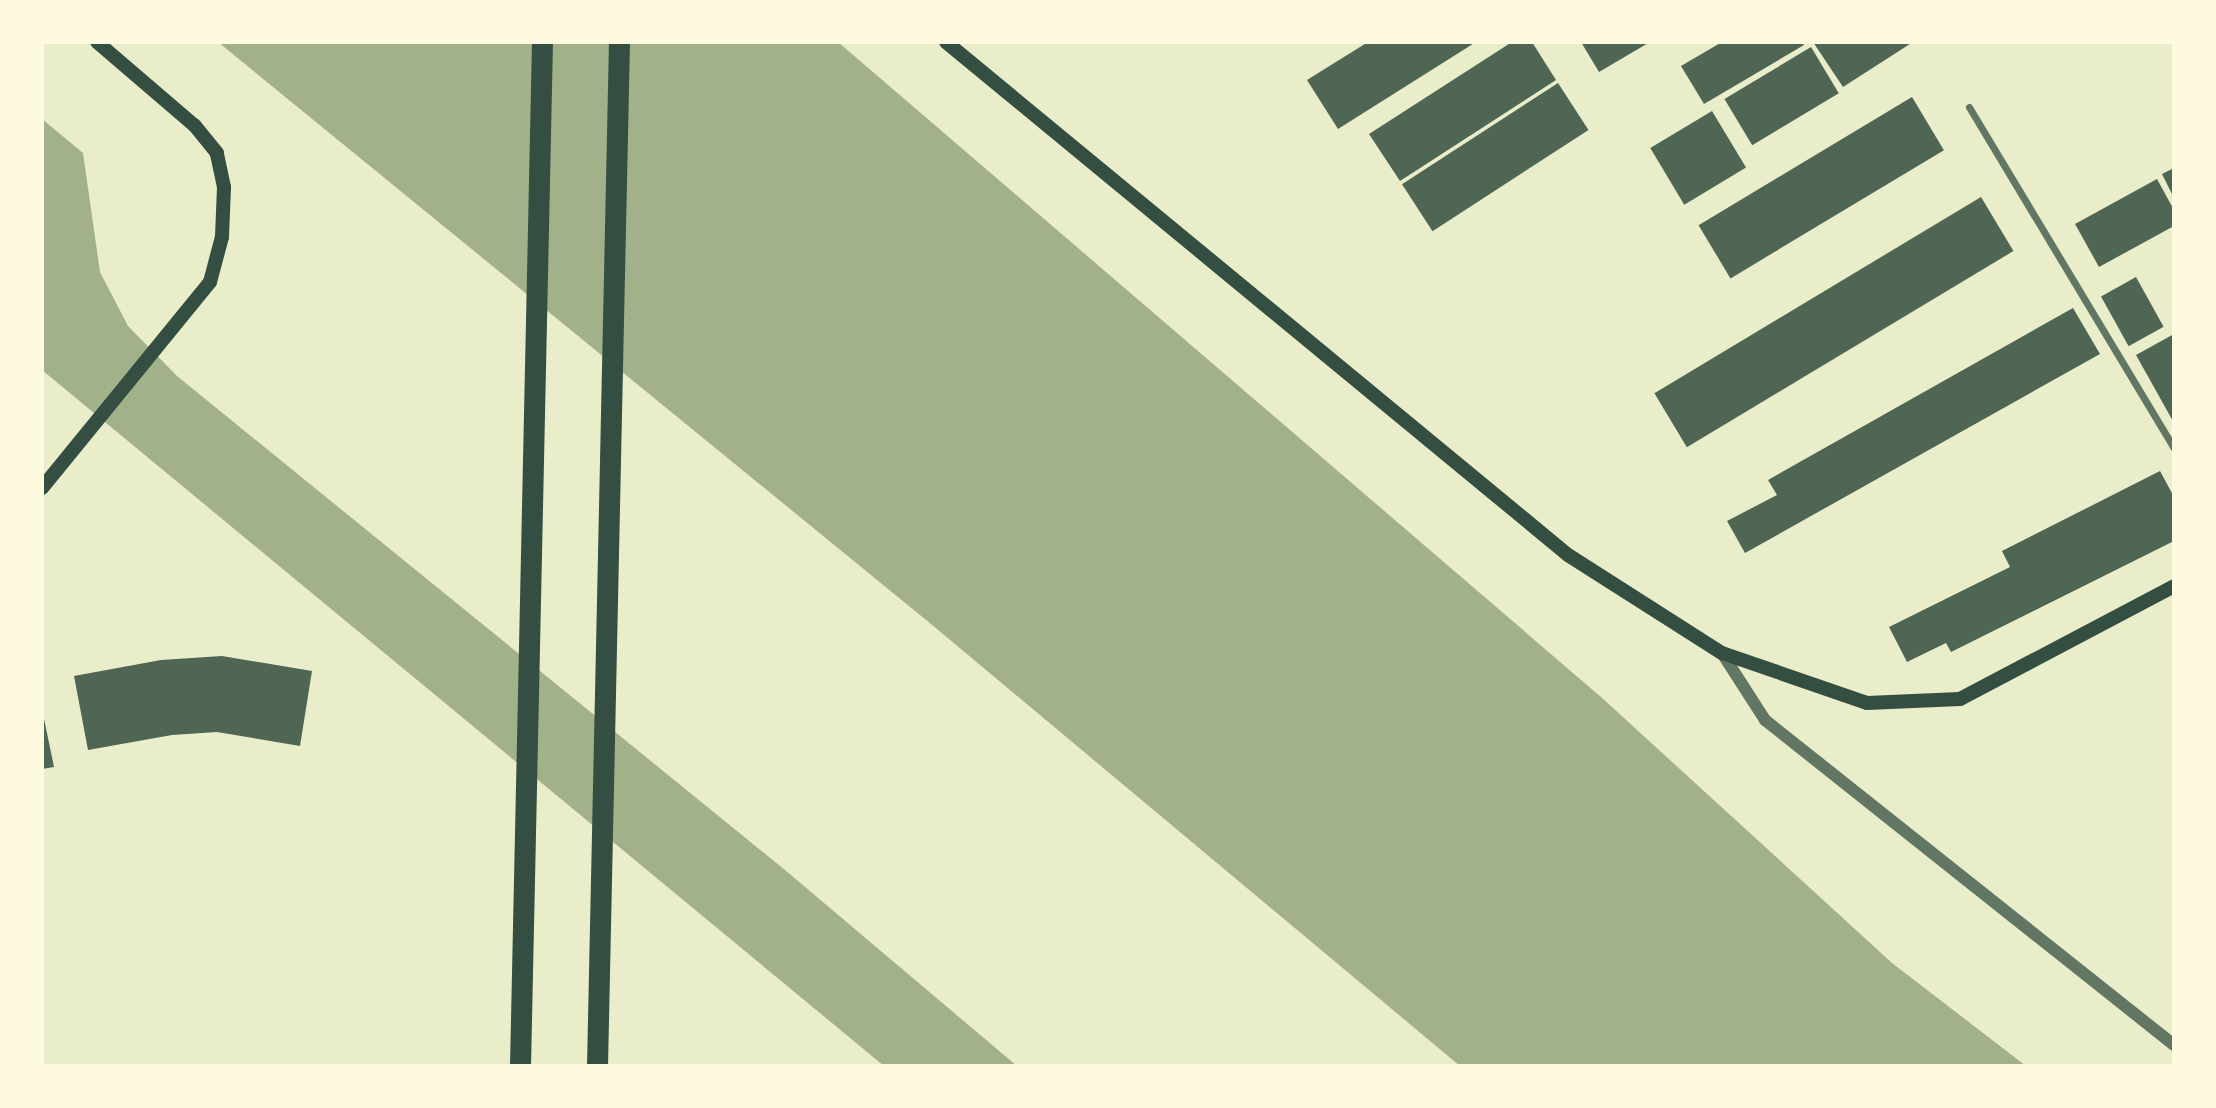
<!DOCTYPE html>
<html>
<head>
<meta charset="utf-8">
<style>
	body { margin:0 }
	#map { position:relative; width:2216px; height:1108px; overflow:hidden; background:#e9edc9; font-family:Helvetica,sans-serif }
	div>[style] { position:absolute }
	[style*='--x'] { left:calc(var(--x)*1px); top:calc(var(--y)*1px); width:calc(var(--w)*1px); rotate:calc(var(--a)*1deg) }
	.water>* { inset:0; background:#a3b18a }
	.building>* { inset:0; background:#4f6655; transform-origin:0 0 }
	.minor>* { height:7px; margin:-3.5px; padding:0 3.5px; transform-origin:3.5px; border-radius:3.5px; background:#617663 }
	.tertiary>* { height:12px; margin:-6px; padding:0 6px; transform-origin:6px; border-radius:6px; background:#617663 }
	.secondary>* { height:14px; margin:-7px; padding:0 7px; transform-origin:7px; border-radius:7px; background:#344e41 }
	.motorway>* { height:21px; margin:-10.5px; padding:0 10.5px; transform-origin:10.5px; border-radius:10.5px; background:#344e41 }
	span { translate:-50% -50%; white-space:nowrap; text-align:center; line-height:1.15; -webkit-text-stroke:5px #fefae0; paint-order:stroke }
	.frame { position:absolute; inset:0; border:44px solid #fefae0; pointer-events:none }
</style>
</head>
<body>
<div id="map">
	<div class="water">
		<i style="clip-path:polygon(218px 42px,838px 42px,1601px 697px,1892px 963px,2026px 1066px,1460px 1066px,931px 624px)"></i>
		<i style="clip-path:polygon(42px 119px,83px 153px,100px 272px,128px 326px,177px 376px,785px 870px,1017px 1066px,884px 1066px,42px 370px)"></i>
	</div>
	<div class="building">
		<i style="clip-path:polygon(1368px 42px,1476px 42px,1338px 129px,1307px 80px)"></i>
		<i style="clip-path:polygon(1512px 42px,1532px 42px,1556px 80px,1400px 181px,1369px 134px)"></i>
		<i style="clip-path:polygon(1581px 42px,1650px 42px,1599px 72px)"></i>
		<i style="clip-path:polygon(1722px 42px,1802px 42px,1804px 45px,1704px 104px,1681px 66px)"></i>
		<i style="clip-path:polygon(1813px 42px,1913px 42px,1843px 87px)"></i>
		<i style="left:1811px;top:47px;width:54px;height:101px;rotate:59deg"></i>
		<i style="left:1558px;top:83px;width:56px;height:186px;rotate:57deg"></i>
		<i style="left:1912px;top:97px;width:62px;height:249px;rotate:59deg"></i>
		<i style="left:1712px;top:111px;width:66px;height:72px;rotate:59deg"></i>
		<i style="clip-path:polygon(2174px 168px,2174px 198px,2162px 174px)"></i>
		<i style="clip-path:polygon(2157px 179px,2174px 210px,2174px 226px,2099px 267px,2075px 224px)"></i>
		<i style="left:1981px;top:197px;width:63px;height:381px;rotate:59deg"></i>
		<i style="left:2136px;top:277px;width:57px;height:40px;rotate:61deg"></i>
		<i style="clip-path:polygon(2073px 308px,2100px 354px,1745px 553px,1727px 521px,1777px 495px,1768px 480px)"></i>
		<i style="clip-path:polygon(2174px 334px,2174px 423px,2136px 355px)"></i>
		<i style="clip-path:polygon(2160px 471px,2174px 497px,2174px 541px,1951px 652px,1946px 643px,1907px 662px,1889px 627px,2010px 567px,2002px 551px)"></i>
		<i style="clip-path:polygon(222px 656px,312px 671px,300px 746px,217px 732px,172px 735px,88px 750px,74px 676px,161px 660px)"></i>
		<i style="clip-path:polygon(42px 709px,54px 767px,42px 769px)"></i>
	</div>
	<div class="minor">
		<i style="--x:1969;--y:107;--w:398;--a:59"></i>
	</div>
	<div class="tertiary">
		<i style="--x:1722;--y:653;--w:80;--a:57.3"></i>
		<i style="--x:1765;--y:720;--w:522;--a:38.47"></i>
	</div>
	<div class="secondary">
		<i style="--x:946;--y:42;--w:806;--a:39.51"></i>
		<i style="--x:1568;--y:555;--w:183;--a:32.5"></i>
		<i style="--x:1722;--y:653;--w:153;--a:19"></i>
		<i style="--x:1867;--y:703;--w:93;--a:-2.5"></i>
		<i style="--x:1960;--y:699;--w:242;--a:-27.8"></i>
		<i style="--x:42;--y:488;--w:266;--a:-50.8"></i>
		<i style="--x:210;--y:282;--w:47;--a:-75.1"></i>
		<i style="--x:222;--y:237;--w:50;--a:-87.7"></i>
		<i style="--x:224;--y:187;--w:35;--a:-102"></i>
		<i style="--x:217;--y:153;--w:35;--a:-129"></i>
		<i style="--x:195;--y:126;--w:129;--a:-139.4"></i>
	</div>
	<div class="motorway">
		<i style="--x:520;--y:1066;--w:1024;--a:-88.77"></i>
		<i style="--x:597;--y:1066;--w:1024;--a:-88.77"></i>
	</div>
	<div class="frame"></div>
</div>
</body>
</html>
